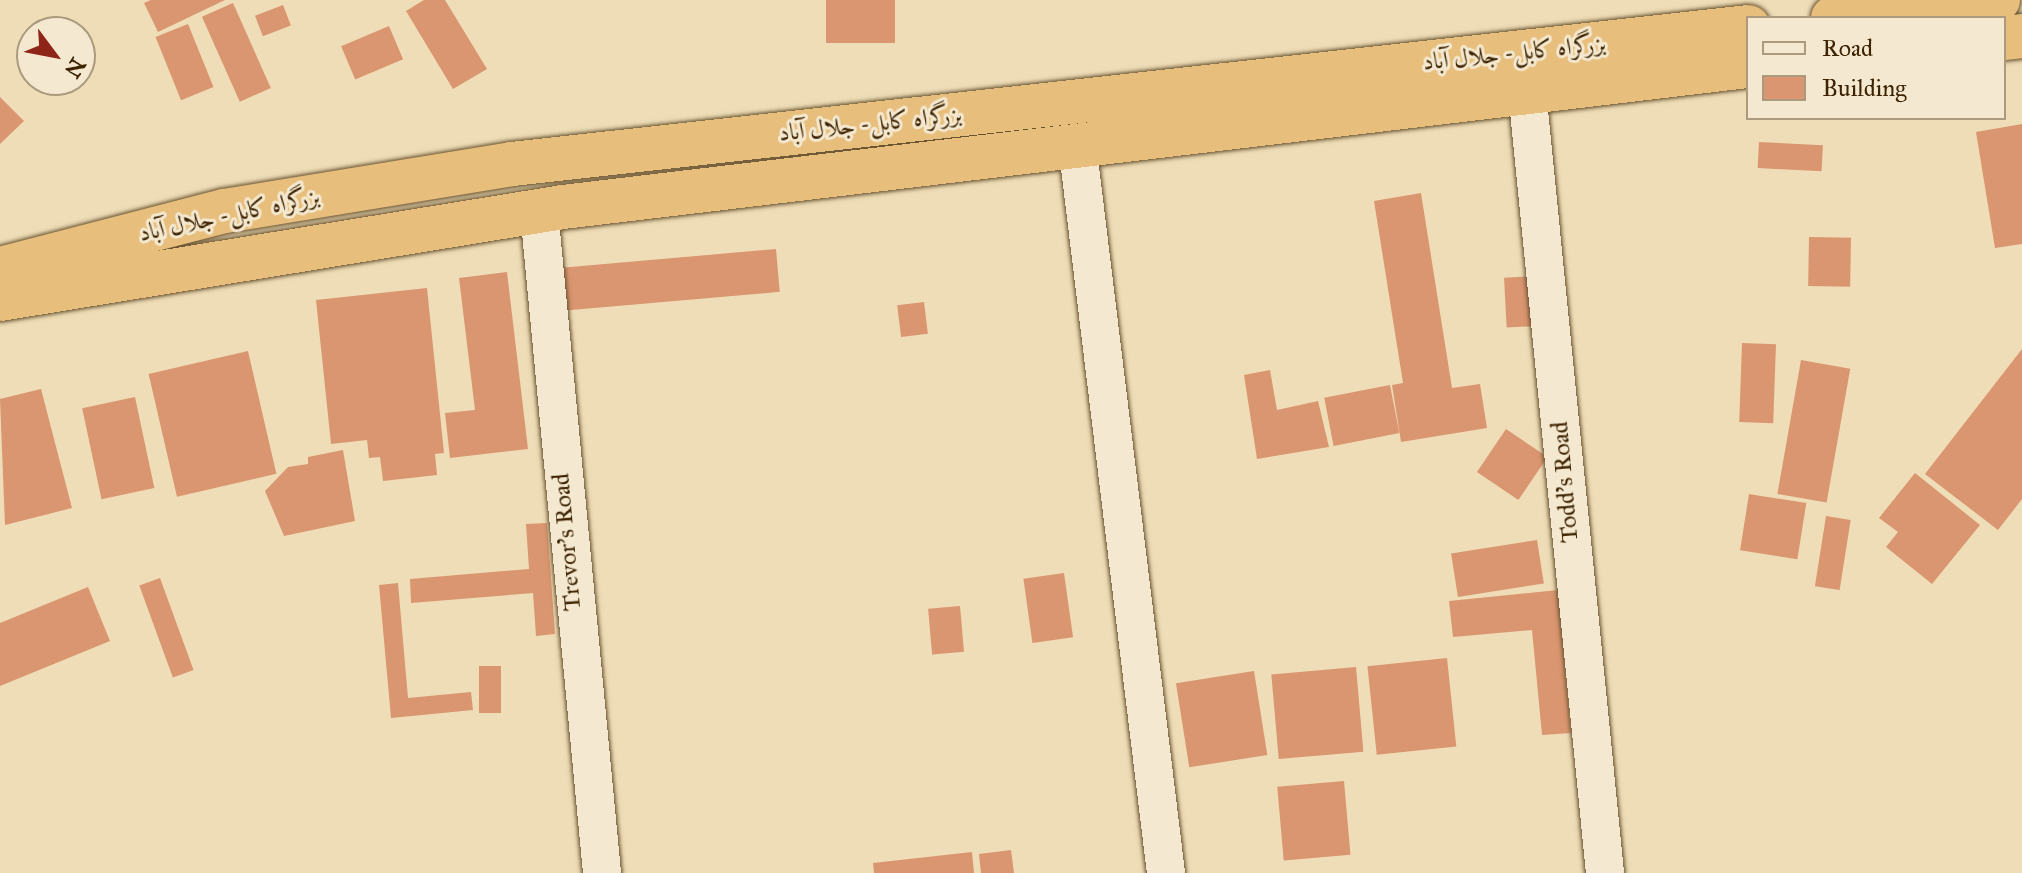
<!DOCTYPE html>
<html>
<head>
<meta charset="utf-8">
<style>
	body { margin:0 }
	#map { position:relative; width:2022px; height:873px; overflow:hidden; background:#eeddb7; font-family:"IM FELL Great Primer",Amiri,serif }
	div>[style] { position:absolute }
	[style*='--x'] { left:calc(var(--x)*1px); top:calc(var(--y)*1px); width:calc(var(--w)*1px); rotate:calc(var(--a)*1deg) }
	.building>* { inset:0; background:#da9670; transform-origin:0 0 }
	.roads { filter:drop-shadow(0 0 2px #69522f) drop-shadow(0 0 2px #69522f) }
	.minor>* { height:38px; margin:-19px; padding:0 19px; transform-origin:19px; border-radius:19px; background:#f4e9d0 }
	.highway>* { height:44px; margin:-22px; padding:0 22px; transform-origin:22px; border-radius:22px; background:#e7be7c }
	span { translate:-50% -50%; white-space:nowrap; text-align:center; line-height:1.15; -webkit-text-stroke:6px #f4e9d0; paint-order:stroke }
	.street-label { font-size:24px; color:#3d2302 }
	.legend { position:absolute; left:1746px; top:16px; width:260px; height:104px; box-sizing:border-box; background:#f4e9d0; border:2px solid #ab9a7e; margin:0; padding:10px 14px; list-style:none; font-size:24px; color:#3d2302 }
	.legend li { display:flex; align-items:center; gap:16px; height:40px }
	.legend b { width:40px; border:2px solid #ab9a7e }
	.north { position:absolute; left:16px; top:16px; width:80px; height:80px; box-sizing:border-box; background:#f4e9d0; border:2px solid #ab9a7e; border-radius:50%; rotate:122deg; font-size:22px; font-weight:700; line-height:32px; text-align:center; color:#3d2302 }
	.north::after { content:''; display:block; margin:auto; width:28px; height:36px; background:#8f2418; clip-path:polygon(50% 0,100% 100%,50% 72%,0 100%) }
</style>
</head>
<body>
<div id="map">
	<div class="building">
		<i style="clip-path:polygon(151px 0,225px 0,158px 32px,144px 3px)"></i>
		<i style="clip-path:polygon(424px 0,445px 0,487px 69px,453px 89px,406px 11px)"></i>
		<i style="left:826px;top:0;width:69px;height:43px"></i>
		<i style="left:233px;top:3px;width:93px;height:34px;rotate:66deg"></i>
		<i style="left:283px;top:5px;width:22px;height:30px;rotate:69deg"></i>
		<i style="left:188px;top:24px;width:68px;height:35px;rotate:68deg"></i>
		<i style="left:389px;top:26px;width:36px;height:52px;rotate:67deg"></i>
		<i style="clip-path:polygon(0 97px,24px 121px,0 144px)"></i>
		<i style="clip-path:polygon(2022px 124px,2022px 244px,1995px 248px,1976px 132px)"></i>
		<i style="left:1759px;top:142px;width:64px;height:26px;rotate:3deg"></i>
		<i style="clip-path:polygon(1421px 193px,1452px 388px,1480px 384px,1487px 428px,1401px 442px,1392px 385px,1403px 383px,1374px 201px)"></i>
		<i style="left:1809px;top:237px;width:42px;height:49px;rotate:1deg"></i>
		<i style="left:776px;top:249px;width:43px;height:218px;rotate:85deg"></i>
		<i style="clip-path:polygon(507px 272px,528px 449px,450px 458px,445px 413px,475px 410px,459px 278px)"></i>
		<i style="left:1536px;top:276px;width:50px;height:32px;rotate:87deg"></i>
		<i style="clip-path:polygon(427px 288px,444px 453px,435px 454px,437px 475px,383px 481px,380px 457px,369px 458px,367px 440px,331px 444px,316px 300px)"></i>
		<i style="left:924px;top:302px;width:32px;height:27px;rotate:83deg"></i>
		<i style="left:1742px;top:343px;width:34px;height:79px;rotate:2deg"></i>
		<i style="clip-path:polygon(2022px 349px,2022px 499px,1998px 530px,1925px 474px)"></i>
		<i style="left:248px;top:351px;width:126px;height:102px;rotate:77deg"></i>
		<i style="left:1801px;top:360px;width:50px;height:136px;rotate:10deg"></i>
		<i style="clip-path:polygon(1270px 370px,1277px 410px,1318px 401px,1329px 447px,1257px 459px,1244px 375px)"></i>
		<i style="left:1390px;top:385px;width:49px;height:67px;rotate:79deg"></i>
		<i style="clip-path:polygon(41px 389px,72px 508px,5px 525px,0 399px)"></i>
		<i style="left:135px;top:397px;width:93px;height:54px;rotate:78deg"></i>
		<i style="left:1506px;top:429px;width:50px;height:52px;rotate:34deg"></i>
		<i style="clip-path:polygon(343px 450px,355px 521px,284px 536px,265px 491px,288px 467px,308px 464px,308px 457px)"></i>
		<i style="clip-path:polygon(1915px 473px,1980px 525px,1932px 584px,1886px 547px,1898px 532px,1879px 518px)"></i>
		<i style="left:1749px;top:494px;width:58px;height:57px;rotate:9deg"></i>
		<i style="left:1826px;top:516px;width:25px;height:71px;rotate:9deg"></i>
		<i style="clip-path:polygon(547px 523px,555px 634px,536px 636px,533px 593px,411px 603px,410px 579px,529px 569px,526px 524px)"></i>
		<i style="left:1537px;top:540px;width:44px;height:87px;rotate:81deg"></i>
		<i style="left:1064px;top:573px;width:65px;height:41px;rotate:82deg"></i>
		<i style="left:160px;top:578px;width:98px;height:22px;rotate:70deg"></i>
		<i style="clip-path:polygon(398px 583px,408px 698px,471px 692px,473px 710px,391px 718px,379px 585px)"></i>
		<i style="clip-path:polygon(88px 587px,110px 641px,0 686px,0 623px)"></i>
		<i style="clip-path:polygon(1558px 590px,1571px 733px,1542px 735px,1532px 630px,1453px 637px,1449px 601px)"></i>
		<i style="left:960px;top:606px;width:46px;height:32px;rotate:85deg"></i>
		<i style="left:1447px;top:658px;width:89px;height:80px;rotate:84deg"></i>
		<i style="left:479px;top:666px;width:22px;height:47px"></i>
		<i style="left:1356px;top:667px;width:85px;height:85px;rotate:85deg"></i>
		<i style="left:1254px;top:671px;width:85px;height:79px;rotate:81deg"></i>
		<i style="left:1344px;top:781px;width:74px;height:67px;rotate:85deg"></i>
		<i style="clip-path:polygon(1011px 850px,1014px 873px,981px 873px,979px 854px)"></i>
		<i style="clip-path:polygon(972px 852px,974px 873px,874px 873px,873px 863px)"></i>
	</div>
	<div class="roads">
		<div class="minor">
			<i style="--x:1527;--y:91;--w:786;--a:84.3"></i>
			<i style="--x:1077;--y:143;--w:735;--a:83.05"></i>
			<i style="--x:539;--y:211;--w:665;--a:84.56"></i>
		</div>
		<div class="highway">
			<i style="--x:1833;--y:18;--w:166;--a:-6.2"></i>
			<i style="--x:2004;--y:38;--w:18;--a:-6"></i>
			<i style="--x:0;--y:269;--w:232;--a:-14.5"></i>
			<i style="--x:225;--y:211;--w:291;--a:-9.3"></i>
			<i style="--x:512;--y:164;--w:1244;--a:-6.32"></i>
			<i style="--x:0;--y:299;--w:570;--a:-9.28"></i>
			<i style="--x:563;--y:207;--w:1193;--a:-6.79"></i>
		</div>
	</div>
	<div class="street-label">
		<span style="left:1514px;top:53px;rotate:-6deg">بزرگراه کابل- جلال آباد</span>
		<span style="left:870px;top:124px;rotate:-6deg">بزرگراه کابل- جلال آباد</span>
		<span style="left:229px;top:215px;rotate:-12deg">بزرگراه کابل- جلال آباد</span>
		<span style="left:1565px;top:482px;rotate:-95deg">Todd's Road</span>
		<span style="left:567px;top:542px;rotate:-95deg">Trevor's Road</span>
	</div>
	<ul class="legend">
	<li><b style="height:10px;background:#f4e9d0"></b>Road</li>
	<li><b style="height:22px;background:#da9670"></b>Building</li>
	</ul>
	<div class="north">N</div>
</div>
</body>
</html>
